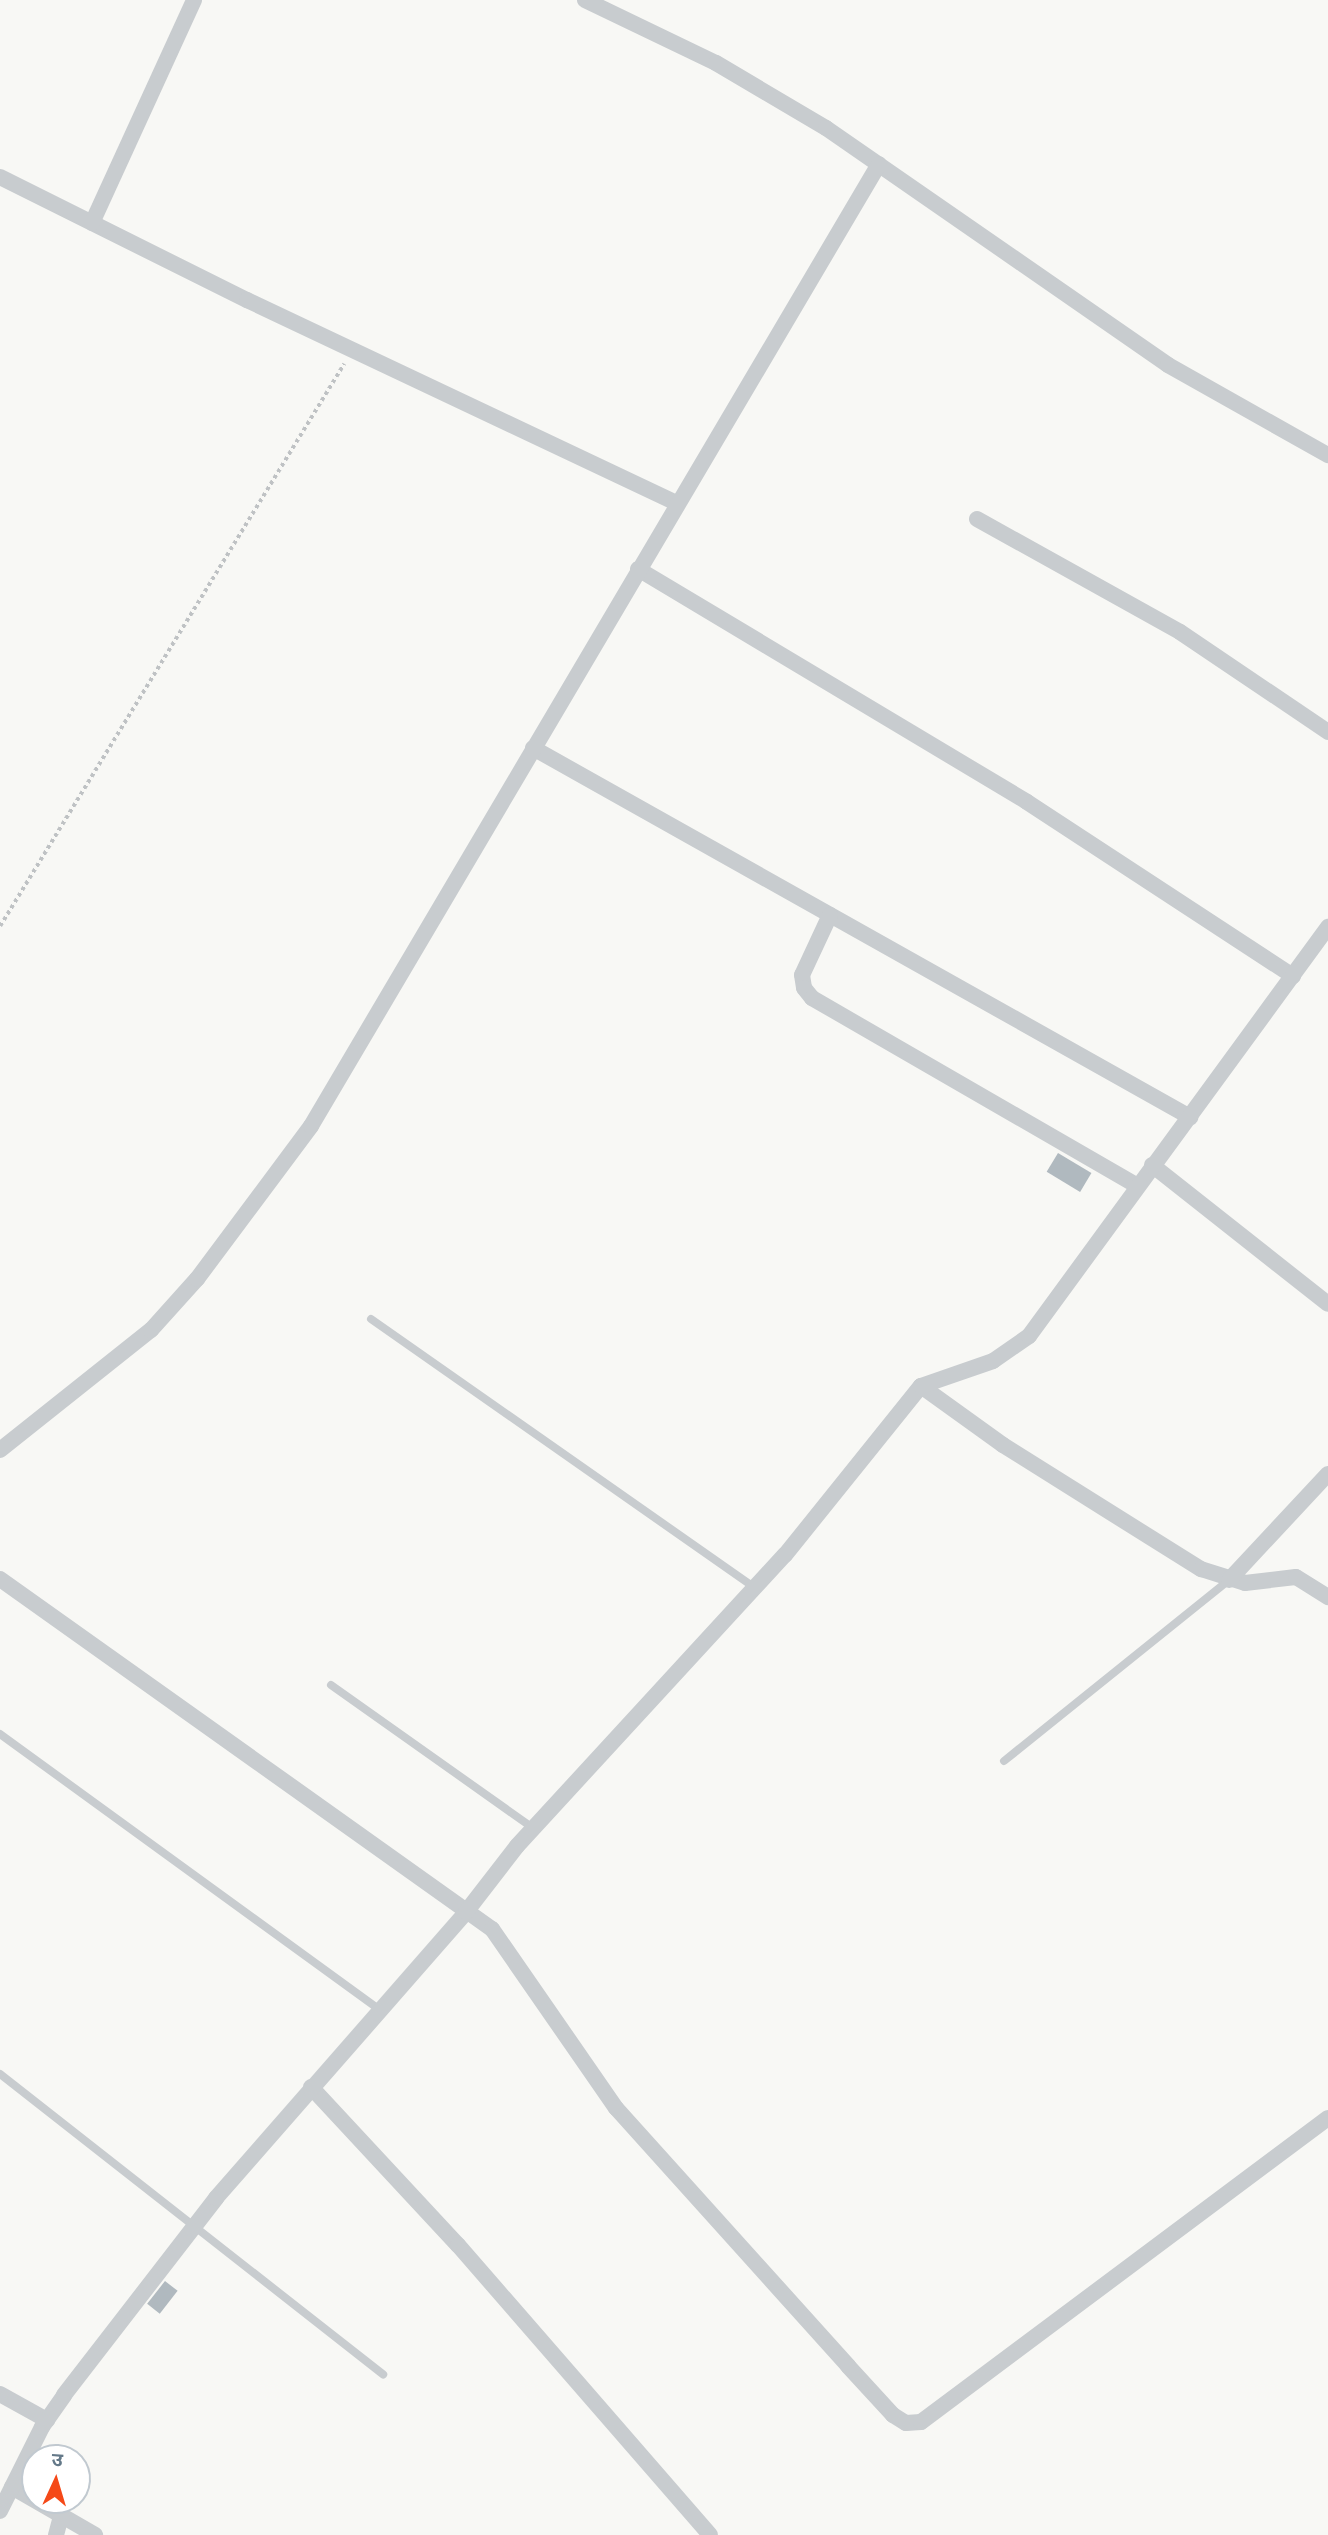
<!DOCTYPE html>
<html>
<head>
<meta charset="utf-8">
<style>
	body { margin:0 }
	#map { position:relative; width:1328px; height:2535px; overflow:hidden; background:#f8f8f5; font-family:Figtree,"Noto Sans Devanagari",sans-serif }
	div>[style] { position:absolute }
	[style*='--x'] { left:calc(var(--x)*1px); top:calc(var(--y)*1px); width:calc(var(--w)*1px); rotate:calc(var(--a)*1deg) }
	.building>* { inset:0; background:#b0b9bf; transform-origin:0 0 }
	.path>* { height:3.5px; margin-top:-1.75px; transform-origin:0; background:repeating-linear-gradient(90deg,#bfc2c4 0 3.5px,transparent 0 7px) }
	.service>* { height:8px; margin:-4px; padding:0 4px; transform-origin:4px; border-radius:4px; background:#c8cccf }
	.minor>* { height:16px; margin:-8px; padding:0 8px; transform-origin:8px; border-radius:8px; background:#c8cccf }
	span { translate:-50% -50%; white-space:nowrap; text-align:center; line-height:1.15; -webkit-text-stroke:7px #fff; paint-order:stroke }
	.north { position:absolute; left:21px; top:2444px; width:70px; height:70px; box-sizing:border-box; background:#fff; border:2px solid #c1c9d0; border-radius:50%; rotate:4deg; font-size:19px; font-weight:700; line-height:28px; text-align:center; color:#647989 }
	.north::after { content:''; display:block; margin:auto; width:24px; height:32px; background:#f54918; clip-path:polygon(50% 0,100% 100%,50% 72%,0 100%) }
</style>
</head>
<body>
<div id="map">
	<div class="building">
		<i style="left:1058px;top:1153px;width:39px;height:22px;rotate:31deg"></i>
		<i style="left:165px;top:2281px;width:16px;height:29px;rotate:38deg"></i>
	</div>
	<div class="path">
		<i style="--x:0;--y:926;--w:659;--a:-58.53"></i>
	</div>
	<div class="service">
		<i style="--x:371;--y:1319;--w:469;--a:35"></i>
		<i style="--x:331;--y:1685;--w:247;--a:35.3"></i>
		<i style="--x:0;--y:1734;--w:468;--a:36"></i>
		<i style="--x:1004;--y:1761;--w:289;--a:-38.8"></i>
		<i style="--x:0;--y:2074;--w:487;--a:38.1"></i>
	</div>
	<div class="minor">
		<i style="--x:585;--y:0;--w:145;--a:25.7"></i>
		<i style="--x:716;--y:63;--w:128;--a:30.6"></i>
		<i style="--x:826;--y:128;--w:416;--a:34.7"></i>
		<i style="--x:1168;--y:365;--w:184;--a:29.4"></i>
		<i style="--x:0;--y:177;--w:276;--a:26.5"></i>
		<i style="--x:247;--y:300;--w:476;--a:25.3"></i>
		<i style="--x:92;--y:223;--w:245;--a:-65.4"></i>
		<i style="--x:977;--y:519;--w:232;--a:29.1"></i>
		<i style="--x:1180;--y:632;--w:179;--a:34"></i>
		<i style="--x:638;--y:569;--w:453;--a:30.9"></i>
		<i style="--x:1027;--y:802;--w:318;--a:33.2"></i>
		<i style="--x:533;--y:748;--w:754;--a:29.32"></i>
		<i style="--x:830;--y:915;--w:66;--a:115"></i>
		<i style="--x:802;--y:975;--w:13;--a:81"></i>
		<i style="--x:804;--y:988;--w:13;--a:51"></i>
		<i style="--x:812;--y:998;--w:374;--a:30"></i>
		<i style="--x:1152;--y:1165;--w:224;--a:38.3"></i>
		<i style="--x:921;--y:1386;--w:101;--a:35.7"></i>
		<i style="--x:1003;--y:1445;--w:234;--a:32.1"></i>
		<i style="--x:1201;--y:1569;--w:46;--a:17.7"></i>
		<i style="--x:1245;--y:1583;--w:51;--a:-6.7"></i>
		<i style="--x:1296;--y:1577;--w:38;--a:32"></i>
		<i style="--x:0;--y:1450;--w:193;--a:-38.5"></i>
		<i style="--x:151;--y:1330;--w:69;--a:-48"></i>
		<i style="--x:197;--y:1279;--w:191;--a:-53.3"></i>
		<i style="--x:311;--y:1126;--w:1117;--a:-59.44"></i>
		<i style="--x:0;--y:1579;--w:604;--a:35.43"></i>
		<i style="--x:492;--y:1929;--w:218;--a:55.3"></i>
		<i style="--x:616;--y:2108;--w:347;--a:48"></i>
		<i style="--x:848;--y:2366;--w:67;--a:47.4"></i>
		<i style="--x:893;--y:2415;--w:15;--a:32"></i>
		<i style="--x:906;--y:2423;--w:15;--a:-4"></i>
		<i style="--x:921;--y:2422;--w:508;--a:-36.76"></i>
		<i style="--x:1229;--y:1580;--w:145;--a:-47"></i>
		<i style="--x:311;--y:2087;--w:216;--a:47.1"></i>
		<i style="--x:458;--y:2245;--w:384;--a:49"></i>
		<i style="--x:0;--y:2394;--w:54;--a:29"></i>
		<i style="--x:12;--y:2487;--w:96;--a:30"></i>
		<i style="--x:0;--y:2511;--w:94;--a:-63.4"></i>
		<i style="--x:42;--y:2427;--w:39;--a:-55"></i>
		<i style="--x:64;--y:2395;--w:249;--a:-52.3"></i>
		<i style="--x:216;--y:2198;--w:380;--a:-48.8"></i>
		<i style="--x:466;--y:1912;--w:83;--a:-52.3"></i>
		<i style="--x:517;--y:1846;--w:396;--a:-47.4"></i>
		<i style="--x:785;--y:1555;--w:217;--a:-51.2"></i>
		<i style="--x:921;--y:1386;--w:76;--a:-19.1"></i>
		<i style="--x:993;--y:1361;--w:44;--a:-34.8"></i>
		<i style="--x:1029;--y:1336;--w:507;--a:-53.83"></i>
		<i style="--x:56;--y:2535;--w:20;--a:-75"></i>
	</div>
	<div class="north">उ</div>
</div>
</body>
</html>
